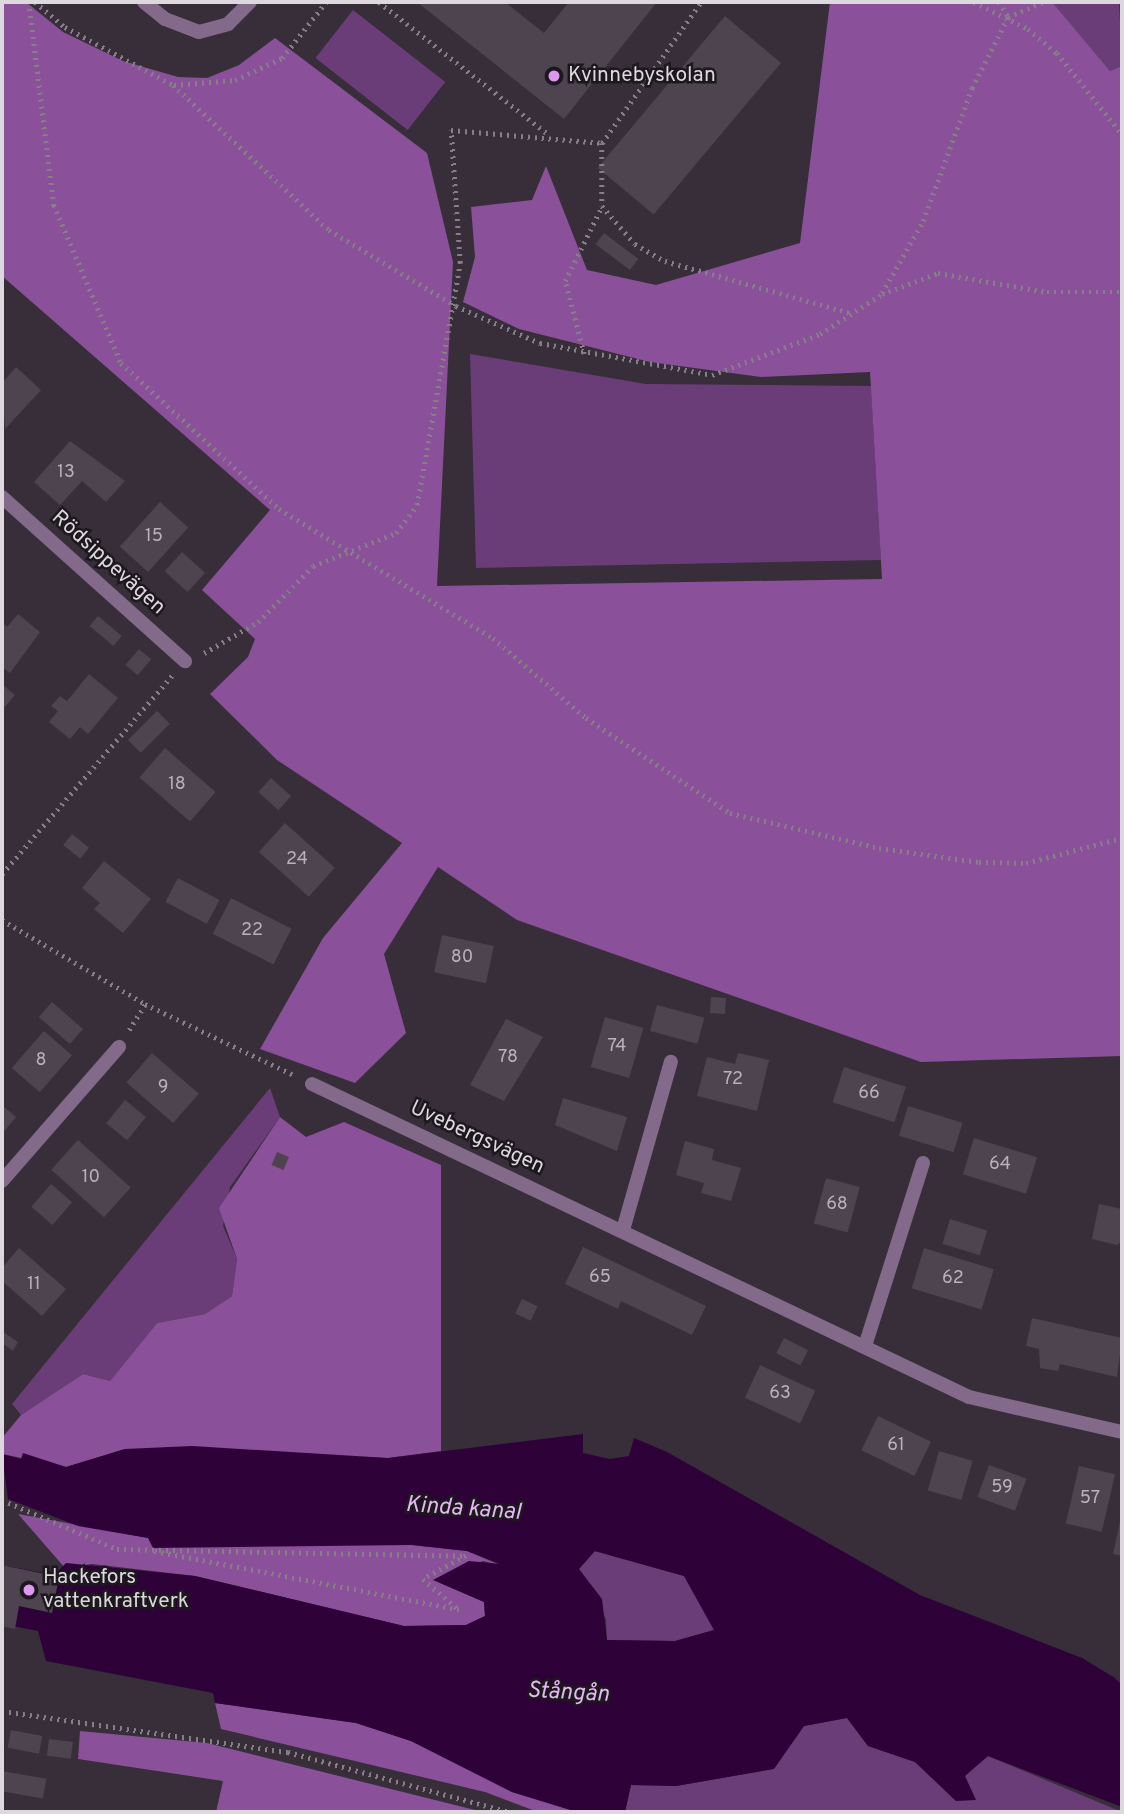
<!DOCTYPE html>
<html>
<head>
<meta charset="utf-8">
<style>
	body { margin:0 }
	#map { position:relative; width:1124px; height:1814px; overflow:hidden; background:#372e39; font-family:Overpass,sans-serif }
	div>[style] { position:absolute }
	[style*='--x'] { left:calc(var(--x)*1px); top:calc(var(--y)*1px); width:calc(var(--w)*1px); rotate:calc(var(--a)*1deg) }
	.green>* { inset:0; background:#6b3d78; transform-origin:0 0 }
	.forest>* { inset:0; background:#8a5099 }
	.water>* { inset:0; background:#2e0238 }
	.building>* { inset:0; background:#4d4450; transform-origin:0 0 }
	.path>* { height:4.5px; margin-top:-2.25px; transform-origin:0; background:repeating-linear-gradient(90deg,#867f88 0 2px,transparent 0 7px) }
	.lane>* { height:14px; margin:-7px; padding:0 7px; transform-origin:7px; border-radius:7px; background:#83698a }
	.street>* { height:14px; margin:-7px; padding:0 7px; transform-origin:7px; border-radius:7px; background:#83698a }
	.dots>* { width:19px; height:19px; translate:-50% -50%; box-sizing:border-box; border:4px solid #1c181d; border-radius:50% }
	span { translate:-50% -50%; white-space:nowrap; text-align:center; line-height:1.15; -webkit-text-stroke:5px #1c181d; paint-order:stroke }
	.number-label { font-size:18px; color:#b9b2ba }
	.number-label span { -webkit-text-stroke-width:0 }
	.poi-label { font-size:21px; color:#ddd7de }
	.left { translate:0 -50%; text-align:left }
	.street-label { font-size:21px; color:#ddd7de }
	.water-label { font-size:23px; color:#e6b8f3; font-style:italic }
	.frame { position:absolute; inset:0; border:4px solid #ddd7de; pointer-events:none }
</style>
</head>
<body>
<div id="map">
	<div class="green">
		<i style="clip-path:polygon(1119px 2px,1122px 66px,1110px 71px,1053px 4px)"></i>
		<i style="left:353px;top:10px;width:117px;height:61px;rotate:38deg"></i>
		<i style="clip-path:polygon(470px 354px,646px 384px,871px 386px,881px 560px,476px 568px)"></i>
		<i style="clip-path:polygon(270px 1088px,280px 1117px,230px 1187px,223px 1226px,237px 1259px,232px 1296px,205px 1314px,157px 1323px,110px 1381px,83px 1374px,21px 1415px,12px 1404px)"></i>
		<i style="clip-path:polygon(594px 1551px,684px 1576px,714px 1630px,675px 1641px,607px 1640px,606px 1619px,579px 1569px)"></i>
		<i style="clip-path:polygon(847px 1718px,868px 1746px,915px 1762px,956px 1801px,964px 1776px,988px 1756px,1122px 1812px,625px 1812px,631px 1785px,676px 1786px,773px 1769px,804px 1726px)"></i>
	</div>
	<div class="forest">
		<i style="clip-path:polygon(2px 2px,26px 2px,63px 32px,123px 61px,178px 77px,207px 78px,239px 65px,275px 38px,427px 153px,453px 262px,437px 586px,882px 579px,870px 372px,761px 377px,650px 362px,519px 329px,463px 302px,475px 257px,471px 207px,532px 200px,546px 166px,587px 270px,656px 285px,800px 243px,830px 2px,1052px 2px,1110px 71px,1122px 66px,1122px 1056px,921px 1062px,517px 920px,438px 867px,384px 954px,406px 1033px,355px 1083px,260px 1049px,323px 938px,402px 843px,277px 760px,210px 694px,248px 657px,255px 639px,202px 590px,270px 510px,2px 276px)"></i>
		<i style="clip-path:polygon(280px 1117px,306px 1137px,344px 1122px,441px 1165px,441px 1451px,388px 1458px,125px 1449px,66px 1467px,2px 1454px,2px 1438px,21px 1415px,83px 1374px,110px 1381px,157px 1323px,205px 1314px,232px 1296px,237px 1259px,219px 1208px)"></i>
		<i style="clip-path:polygon(18px 1514px,149px 1538px,412px 1545px,467px 1551px,500px 1565px,483px 1561px,434px 1580px,484px 1602px,485px 1616px,466px 1625px,404px 1626px,195px 1576px,92px 1564px,65px 1568px)"></i>
		<i style="clip-path:polygon(215px 1703px,356px 1723px,411px 1741px,512px 1792px,577px 1812px,538px 1812px,485px 1792px,221px 1729px)"></i>
		<i style="clip-path:polygon(80px 1731px,207px 1743px,483px 1812px,216px 1812px,223px 1781px,78px 1759px)"></i>
	</div>
	<div class="water">
		<i style="clip-path:polygon(evenodd,583px 1434px,583px 1453px,610px 1459px,629px 1456px,634px 1438px,667px 1452px,920px 1595px,1082px 1658px,1115px 1678px,1122px 1685px,1122px 1807px,988px 1756px,965px 1776px,976px 1800px,956px 1801px,915px 1762px,868px 1746px,847px 1718px,804px 1726px,774px 1769px,676px 1786px,631px 1785px,625px 1812px,577px 1812px,512px 1792px,411px 1741px,356px 1723px,215px 1703px,213px 1693px,46px 1661px,38px 1631px,2px 1624px,2px 1565px,54px 1575px,66px 1563px,195px 1576px,404px 1626px,466px 1625px,485px 1616px,484px 1602px,433px 1580px,469px 1561px,500px 1564px,467px 1551px,412px 1545px,153px 1548px,148px 1538px,78px 1526px,8px 1499px,2px 1454px,21px 1459px,23px 1453px,66px 1467px,125px 1449px,192px 1446px,388px 1458px,583px 1434px,595px 1551px,684px 1576px,714px 1630px,675px 1641px,607px 1640px,602px 1599px,579px 1569px,595px 1551px)"></i>
	</div>
	<div class="building">
		<i style="clip-path:polygon(417px 2px,505px 2px,544px 33px,569px 2px,657px 2px,564px 119px)"></i>
		<i style="left:725px;top:16px;width:73px;height:198px;rotate:40deg"></i>
		<i style="left:604px;top:233px;width:43px;height:14px;rotate:37deg"></i>
		<i style="clip-path:polygon(16px 367px,41px 390px,5px 429px,2px 383px)"></i>
		<i style="clip-path:polygon(70px 441px,125px 481px,106px 502px,82px 481px,60px 505px,34px 482px)"></i>
		<i style="left:160px;top:502px;width:38px;height:60px;rotate:42deg"></i>
		<i style="left:182px;top:552px;width:31px;height:26px;rotate:42deg"></i>
		<i style="clip-path:polygon(18px 614px,40px 632px,10px 673px,2px 667px,2px 622px,7px 627px)"></i>
		<i style="left:98px;top:616px;width:31px;height:13px;rotate:40deg"></i>
		<i style="left:139px;top:649px;width:16px;height:21px;rotate:40deg"></i>
		<i style="clip-path:polygon(89px 674px,118px 698px,88px 734px,80px 727px,70px 739px,49px 722px,58px 711px,51px 706px,60px 696px,67px 701px)"></i>
		<i style="clip-path:polygon(2px 684px,15px 695px,2px 710px)"></i>
		<i style="left:157px;top:711px;width:18px;height:41px;rotate:45deg"></i>
		<i style="left:165px;top:748px;width:67px;height:39px;rotate:41deg"></i>
		<i style="left:271px;top:778px;width:27px;height:19px;rotate:42deg"></i>
		<i style="left:285px;top:823px;width:67px;height:39px;rotate:42deg"></i>
		<i style="left:72px;top:834px;width:22px;height:14px;rotate:39deg"></i>
		<i style="clip-path:polygon(104px 861px,151px 899px,123px 933px,94px 909px,100px 903px,82px 888px)"></i>
		<i style="left:178px;top:878px;width:47px;height:27px;rotate:28deg"></i>
		<i style="left:231px;top:898px;width:68px;height:40px;rotate:27deg"></i>
		<i style="left:442px;top:935px;width:53px;height:38px;rotate:12deg"></i>
		<i style="left:711px;top:997px;width:15px;height:16px;rotate:4deg"></i>
		<i style="left:52px;top:1002px;width:41px;height:20px;rotate:41deg"></i>
		<i style="left:657px;top:1005px;width:49px;height:27px;rotate:15deg"></i>
		<i style="left:605px;top:1017px;width:40px;height:52px;rotate:16deg"></i>
		<i style="clip-path:polygon(506px 1019px,543px 1037px,504px 1101px,470px 1085px)"></i>
		<i style="left:44px;top:1031px;width:37px;height:49px;rotate:41deg"></i>
		<i style="left:152px;top:1053px;width:62px;height:39px;rotate:41deg"></i>
		<i style="clip-path:polygon(738px 1053px,769px 1060px,757px 1111px,697px 1096px,707px 1057px,735px 1064px)"></i>
		<i style="left:844px;top:1067px;width:65px;height:37px;rotate:18deg"></i>
		<i style="clip-path:polygon(563px 1098px,627px 1117px,617px 1151px,555px 1125px)"></i>
		<i style="left:125px;top:1100px;width:27px;height:30px;rotate:39deg"></i>
		<i style="clip-path:polygon(2px 1105px,16px 1117px,2px 1134px)"></i>
		<i style="left:908px;top:1106px;width:57px;height:31px;rotate:17deg"></i>
		<i style="left:974px;top:1138px;width:66px;height:38px;rotate:17deg"></i>
		<i style="left:78px;top:1140px;width:71px;height:40px;rotate:42deg"></i>
		<i style="clip-path:polygon(685px 1141px,714px 1149px,712px 1160px,741px 1168px,731px 1201px,701px 1193px,704px 1183px,676px 1175px)"></i>
		<i style="left:277px;top:1152px;width:13px;height:14px;rotate:23deg"></i>
		<i style="left:826px;top:1178px;width:35px;height:47px;rotate:15deg"></i>
		<i style="left:51px;top:1184px;width:28px;height:30px;rotate:41deg"></i>
		<i style="clip-path:polygon(1099px 1204px,1122px 1209px,1122px 1241px,1117px 1245px,1092px 1239px)"></i>
		<i style="left:950px;top:1219px;width:39px;height:26px;rotate:17deg"></i>
		<i style="clip-path:polygon(583px 1247px,706px 1306px,692px 1335px,621px 1301px,618px 1309px,565px 1284px)"></i>
		<i style="clip-path:polygon(19px 1248px,66px 1289px,42px 1316px,2px 1281px,2px 1268px)"></i>
		<i style="left:924px;top:1248px;width:73px;height:42px;rotate:17deg"></i>
		<i style="left:522px;top:1299px;width:17px;height:16px;rotate:25deg"></i>
		<i style="clip-path:polygon(1032px 1318px,1122px 1338px,1117px 1377px,1060px 1364px,1058px 1371px,1040px 1368px,1039px 1349px,1026px 1346px)"></i>
		<i style="clip-path:polygon(2px 1331px,18px 1342px,13px 1351px,2px 1343px)"></i>
		<i style="left:784px;top:1338px;width:27px;height:17px;rotate:27deg"></i>
		<i style="left:760px;top:1365px;width:61px;height:36px;rotate:25deg"></i>
		<i style="left:878px;top:1416px;width:59px;height:38px;rotate:26deg"></i>
		<i style="left:939px;top:1451px;width:35px;height:41px;rotate:16deg"></i>
		<i style="left:989px;top:1465px;width:40px;height:34px;rotate:20deg"></i>
		<i style="left:1079px;top:1466px;width:37px;height:59px;rotate:13deg"></i>
		<i style="clip-path:polygon(1121px 1517px,1122px 1518px,1122px 1556px,1113px 1554px)"></i>
		<i style="clip-path:polygon(2px 1565px,59px 1577px,52px 1613px,19px 1606px,15px 1629px,2px 1626px)"></i>
		<i style="left:11px;top:1730px;width:32px;height:18px;rotate:11deg"></i>
		<i style="left:49px;top:1739px;width:24px;height:17px;rotate:7deg"></i>
		<i style="left:2px;top:1771px;width:45px;height:20px;rotate:10deg"></i>
	</div>
	<div class="path">
		<i style="--x:29;--y:2;--w:205;--a:83"></i>
		<i style="--x:54;--y:205;--w:172;--a:67"></i>
		<i style="--x:121;--y:363;--w:215;--a:42.7"></i>
		<i style="--x:279;--y:509;--w:250;--a:31.1"></i>
		<i style="--x:493;--y:638;--w:123;--a:40.7"></i>
		<i style="--x:586;--y:718;--w:173;--a:33.4"></i>
		<i style="--x:730;--y:813;--w:153;--a:13.2"></i>
		<i style="--x:879;--y:848;--w:101;--a:8"></i>
		<i style="--x:979;--y:862;--w:47;--a:1.2"></i>
		<i style="--x:1026;--y:863;--w:99;--a:-14.6"></i>
		<i style="--x:35;--y:2;--w:39;--a:40"></i>
		<i style="--x:65;--y:27;--w:123;--a:28.2"></i>
		<i style="--x:173;--y:85;--w:213;--a:42.9"></i>
		<i style="--x:329;--y:230;--w:148;--a:30.9"></i>
		<i style="--x:456;--y:306;--w:92;--a:23.8"></i>
		<i style="--x:540;--y:343;--w:175;--a:10.5"></i>
		<i style="--x:712;--y:375;--w:116;--a:-20.8"></i>
		<i style="--x:820;--y:334;--w:74;--a:-32.8"></i>
		<i style="--x:882;--y:294;--w:60;--a:-20.6"></i>
		<i style="--x:938;--y:273;--w:111;--a:9.9"></i>
		<i style="--x:1047;--y:292;--w:75;--a:0"></i>
		<i style="--x:379;--y:2;--w:214;--a:38"></i>
		<i style="--x:974;--y:2;--w:60;--a:26.6"></i>
		<i style="--x:1028;--y:29;--w:38;--a:40"></i>
		<i style="--x:1057;--y:53;--w:104;--a:51.3"></i>
		<i style="--x:999;--y:2;--w:17;--a:57"></i>
		<i style="--x:174;--y:85;--w:61;--a:-4.7"></i>
		<i style="--x:235;--y:80;--w:52;--a:-25.1"></i>
		<i style="--x:282;--y:58;--w:71;--a:-51.8"></i>
		<i style="--x:602;--y:143;--w:63;--a:90"></i>
		<i style="--x:602;--y:206;--w:50;--a:49"></i>
		<i style="--x:635;--y:244;--w:34;--a:30"></i>
		<i style="--x:665;--y:261;--w:192;--a:15.7"></i>
		<i style="--x:882;--y:293;--w:83;--a:-60.3"></i>
		<i style="--x:923;--y:221;--w:142;--a:-69.8"></i>
		<i style="--x:972;--y:88;--w:80;--a:-63.1"></i>
		<i style="--x:1008;--y:17;--w:39;--a:-23"></i>
		<i style="--x:584;--y:354;--w:75;--a:-104.6"></i>
		<i style="--x:565;--y:281;--w:84;--a:-63.7"></i>
		<i style="--x:204;--y:653;--w:62;--a:-29.9"></i>
		<i style="--x:258;--y:622;--w:78;--a:-45.5"></i>
		<i style="--x:313;--y:566;--w:89;--a:-21.7"></i>
		<i style="--x:396;--y:533;--w:35;--a:-53"></i>
		<i style="--x:417;--y:505;--w:246;--a:-79.9"></i>
		<i style="--x:460;--y:263;--w:133;--a:-93.9"></i>
		<i style="--x:451;--y:130;--w:152;--a:4.9"></i>
		<i style="--x:602;--y:143;--w:172;--a:-54.9"></i>
		<i style="--x:2;--y:874;--w:261;--a:-49.4"></i>
		<i style="--x:2;--y:920;--w:166;--a:30.4"></i>
		<i style="--x:145;--y:1004;--w:165;--a:25.5"></i>
		<i style="--x:129;--y:1030;--w:31;--a:-58"></i>
		<i style="--x:2;--y:1500;--w:125;--a:23.1"></i>
		<i style="--x:117;--y:1549;--w:349;--a:1.1"></i>
		<i style="--x:466;--y:1556;--w:49;--a:151.9"></i>
		<i style="--x:423;--y:1579;--w:48;--a:40.7"></i>
		<i style="--x:459;--y:1610;--w:311;--a:-169.1"></i>
		<i style="--x:2;--y:1711;--w:289;--a:8.2"></i>
		<i style="--x:288;--y:1752;--w:229;--a:15.2"></i>
	</div>
	<div class="lane">
		<i style="--x:144;--y:2;--w:27;--a:39"></i>
		<i style="--x:165;--y:19;--w:36;--a:21"></i>
		<i style="--x:199;--y:32;--w:30;--a:-15"></i>
		<i style="--x:228;--y:24;--w:31;--a:-45"></i>
	</div>
	<div class="street">
		<i style="--x:2;--y:497;--w:246;--a:41.9"></i>
		<i style="--x:312;--y:1084;--w:728;--a:25.47"></i>
		<i style="--x:969;--y:1397;--w:157;--a:12.9"></i>
		<i style="--x:2;--y:1181;--w:178;--a:-48.9"></i>
		<i style="--x:623;--y:1230;--w:175;--a:-74.1"></i>
		<i style="--x:865;--y:1346;--w:192;--a:-72.4"></i>
	</div>
	<div class="dots">
		<i style="left:554px;top:76px;background:#de98f2"></i>
		<i style="left:29px;top:1590px;background:#de98f2"></i>
	</div>
	<div class="number-label">
		<span style="left:66px;top:473px">13</span>
		<span style="left:154px;top:537px">15</span>
		<span style="left:177px;top:785px">18</span>
		<span style="left:297px;top:860px">24</span>
		<span style="left:252px;top:931px">22</span>
		<span style="left:462px;top:958px">80</span>
		<span style="left:617px;top:1047px">74</span>
		<span style="left:508px;top:1058px">78</span>
		<span style="left:41px;top:1061px">8</span>
		<span style="left:733px;top:1080px">72</span>
		<span style="left:163px;top:1088px">9</span>
		<span style="left:869px;top:1094px">66</span>
		<span style="left:1000px;top:1165px">64</span>
		<span style="left:91px;top:1178px">10</span>
		<span style="left:837px;top:1205px">68</span>
		<span style="left:600px;top:1278px">65</span>
		<span style="left:953px;top:1279px">62</span>
		<span style="left:34px;top:1285px">11</span>
		<span style="left:780px;top:1394px">63</span>
		<span style="left:896px;top:1446px">61</span>
		<span style="left:1002px;top:1488px">59</span>
		<span style="left:1090px;top:1499px">57</span>
	</div>
	<div class="poi-label">
		<span class="left" style="left:568px;top:76px">Kvinnebyskolan</span>
		<span class="left" style="left:43px;top:1590px">Hackefors<br>vattenkraftverk</span>
	</div>
	<div class="street-label">
		<span style="left:108px;top:563px;rotate:42deg">Rödsippevägen</span>
		<span style="left:477px;top:1138px;rotate:25deg">Uvebergsvägen</span>
	</div>
	<div class="water-label">
		<span style="left:463px;top:1510px;rotate:4deg">Kinda kanal</span>
		<span style="left:568px;top:1694px;rotate:3deg">Stångån</span>
	</div>
	<div class="frame"></div>
</div>
</body>
</html>
